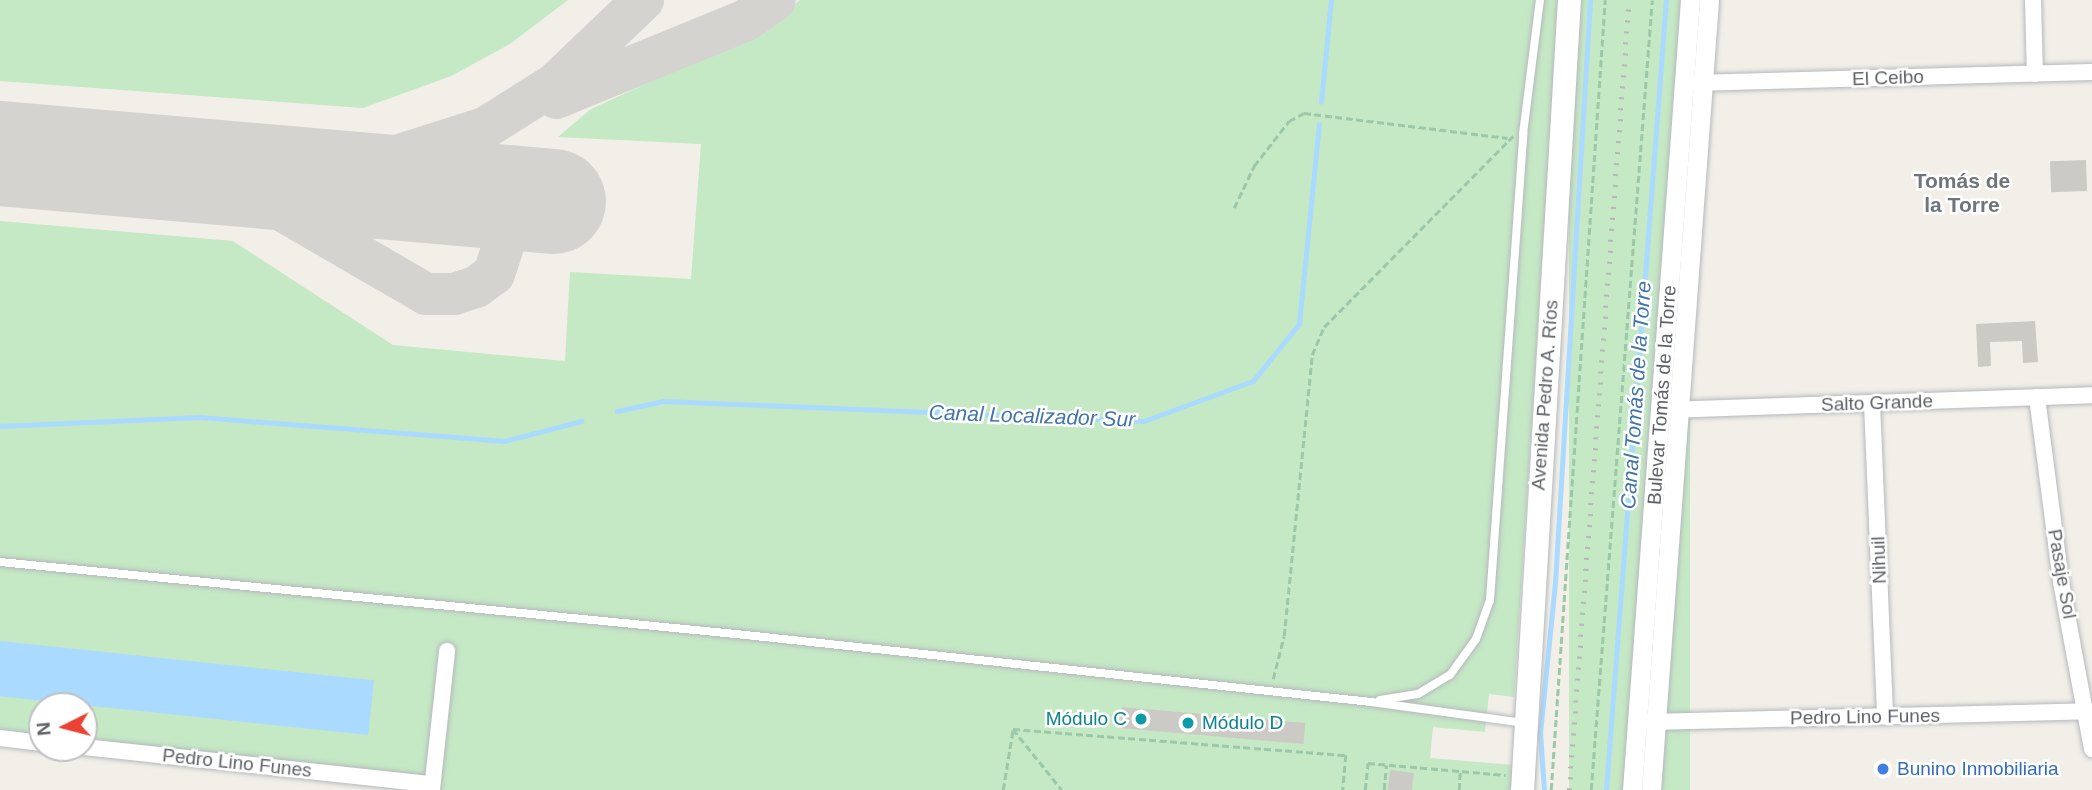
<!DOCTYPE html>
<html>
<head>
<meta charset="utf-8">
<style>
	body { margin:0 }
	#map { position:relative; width:2092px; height:790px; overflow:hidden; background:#f1efe8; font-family:Helvetica,sans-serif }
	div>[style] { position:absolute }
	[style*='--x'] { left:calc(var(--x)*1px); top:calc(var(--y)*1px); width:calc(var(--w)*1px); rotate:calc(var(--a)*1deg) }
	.green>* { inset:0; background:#c5e8c5; transform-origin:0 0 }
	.water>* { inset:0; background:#aadaff; transform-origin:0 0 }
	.stream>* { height:4.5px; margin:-2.25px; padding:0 2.25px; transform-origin:2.25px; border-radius:2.25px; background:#aadaff }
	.taxiway>* { height:42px; margin:-21px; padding:0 21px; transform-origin:21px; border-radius:21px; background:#d4d3d0 }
	.runway>* { height:105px; margin:-52.5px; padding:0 52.5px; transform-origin:52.5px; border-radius:52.5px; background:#d4d3d0 }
	.building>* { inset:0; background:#cccac5; transform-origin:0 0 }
	.path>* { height:2.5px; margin-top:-1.25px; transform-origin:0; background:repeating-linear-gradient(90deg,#9cc7a9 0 7px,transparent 0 10.5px) }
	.roads { filter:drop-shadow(0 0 2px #b5b8bc) drop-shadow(0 0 2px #b5b8bc) }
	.service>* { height:8px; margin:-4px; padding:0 4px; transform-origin:4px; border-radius:4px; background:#fff }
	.minor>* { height:16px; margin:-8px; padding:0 8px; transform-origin:8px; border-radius:8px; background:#fff }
	.tertiary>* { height:19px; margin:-9.5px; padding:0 9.5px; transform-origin:9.5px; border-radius:9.5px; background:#fff }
	.secondary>* { height:23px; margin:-11.5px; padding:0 11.5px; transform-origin:11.5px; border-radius:11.5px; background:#fff }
	.rail>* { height:4.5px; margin-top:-2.25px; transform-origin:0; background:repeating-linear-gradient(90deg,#b6b7b8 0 2px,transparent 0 11px) }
	.dots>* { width:19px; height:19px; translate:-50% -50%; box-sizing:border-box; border:4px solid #fff; border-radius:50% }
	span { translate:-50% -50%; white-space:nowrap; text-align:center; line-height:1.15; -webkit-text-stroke:5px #fff; paint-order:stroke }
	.street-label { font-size:19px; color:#5f6368 }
	.culture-label { font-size:19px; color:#0d838f }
	.right { translate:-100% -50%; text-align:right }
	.left { translate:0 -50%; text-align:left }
	.shop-label { font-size:19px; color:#366cbe }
	.neighbourhood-label { font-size:21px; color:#70757a; font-weight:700 }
	.water-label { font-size:21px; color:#4174aa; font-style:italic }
	.north { position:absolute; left:28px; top:692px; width:70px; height:70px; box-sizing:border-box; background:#fff; border:2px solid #bfc1c3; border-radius:50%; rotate:264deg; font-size:19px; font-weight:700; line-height:28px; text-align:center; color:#5f6368 }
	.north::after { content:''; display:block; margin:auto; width:24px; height:32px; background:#ea4335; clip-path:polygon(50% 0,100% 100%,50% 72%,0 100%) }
</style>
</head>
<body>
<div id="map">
	<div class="green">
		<i style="clip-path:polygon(0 0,568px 0,510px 44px,451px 76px,363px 108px,0 81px)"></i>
		<i style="clip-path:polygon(800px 0,1559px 0,1514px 697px,1489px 694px,1485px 732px,1433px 727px,1430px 758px,1513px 765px,1511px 790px,432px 790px,84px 747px,84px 706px,42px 706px,42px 743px,0 738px,0 221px,233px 241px,393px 345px,565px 361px,570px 272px,691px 279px,701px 144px,558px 137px,591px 109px,767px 28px)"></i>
		<i style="left:1569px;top:0;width:121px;height:791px"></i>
	</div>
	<div class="water">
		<i style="left:0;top:641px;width:376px;height:55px;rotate:6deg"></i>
	</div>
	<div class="stream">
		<i style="--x:1321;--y:102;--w:102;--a:-84.4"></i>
		<i style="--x:617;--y:411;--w:48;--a:-12"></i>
		<i style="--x:664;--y:401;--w:480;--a:2.4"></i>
		<i style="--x:1144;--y:421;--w:116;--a:-20.2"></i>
		<i style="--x:1253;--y:381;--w:73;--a:-51.1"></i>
		<i style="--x:1299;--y:324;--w:200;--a:-84.3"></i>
		<i style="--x:0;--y:426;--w:200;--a:-2.6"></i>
		<i style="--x:200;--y:417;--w:306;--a:4.5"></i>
		<i style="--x:505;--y:441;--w:79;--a:-14.7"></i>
		<i style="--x:1544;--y:790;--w:57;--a:-94"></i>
		<i style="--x:1540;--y:733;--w:151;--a:-84.3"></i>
		<i style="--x:1555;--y:583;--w:584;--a:-86.56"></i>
		<i style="--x:1606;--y:790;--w:792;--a:-85.66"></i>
	</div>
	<div class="taxiway">
		<i style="--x:556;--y:98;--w:205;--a:-22.3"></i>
		<i style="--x:746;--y:20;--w:35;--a:-35"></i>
		<i style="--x:189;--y:170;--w:46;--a:15.3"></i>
		<i style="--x:233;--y:182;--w:223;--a:30.1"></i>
		<i style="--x:426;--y:294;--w:28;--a:0"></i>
		<i style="--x:454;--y:294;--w:23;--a:-18"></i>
		<i style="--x:476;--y:287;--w:22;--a:-36"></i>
		<i style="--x:494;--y:274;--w:40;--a:-72"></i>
		<i style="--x:506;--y:236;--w:27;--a:-105"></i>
		<i style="--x:499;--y:210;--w:21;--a:-133"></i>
		<i style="--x:275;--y:177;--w:113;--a:-9.1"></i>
		<i style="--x:387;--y:159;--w:103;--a:-17.6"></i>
		<i style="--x:485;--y:128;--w:83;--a:-32.2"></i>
		<i style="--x:555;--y:84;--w:122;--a:-43.7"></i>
	</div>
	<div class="runway">
		<i style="--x:0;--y:153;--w:555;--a:4.96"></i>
	</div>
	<div class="building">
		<i style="left:2086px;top:160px;width:31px;height:36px;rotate:88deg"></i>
		<i style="clip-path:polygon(2035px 321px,2038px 362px,2023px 363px,2022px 341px,1990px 342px,1991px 366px,1978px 367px,1976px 324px)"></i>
		<i style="left:1122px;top:707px;width:184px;height:21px;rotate:5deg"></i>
		<i style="clip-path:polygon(1390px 770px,1414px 773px,1412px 790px,1388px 790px)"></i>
	</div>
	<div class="path">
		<i style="--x:1234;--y:208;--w:47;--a:-64.5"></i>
		<i style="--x:1254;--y:166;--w:57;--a:-52.1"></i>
		<i style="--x:1289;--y:121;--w:17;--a:-28"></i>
		<i style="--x:1304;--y:113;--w:205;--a:7"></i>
		<i style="--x:1273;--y:679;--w:44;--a:-75.7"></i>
		<i style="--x:1284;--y:636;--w:282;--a:-84.3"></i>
		<i style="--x:1312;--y:355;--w:30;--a:-67"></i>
		<i style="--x:1324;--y:327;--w:269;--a:-45.3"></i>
		<i style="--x:1013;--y:729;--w:334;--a:4.5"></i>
		<i style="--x:1346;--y:755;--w:35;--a:95"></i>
		<i style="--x:1013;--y:729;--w:78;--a:51.2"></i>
		<i style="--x:1003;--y:790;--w:62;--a:-80.7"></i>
		<i style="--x:1365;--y:790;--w:27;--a:-84"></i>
		<i style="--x:1368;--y:763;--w:138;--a:5"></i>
		<i style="--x:1384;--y:790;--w:25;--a:-85"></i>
		<i style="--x:1459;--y:790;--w:18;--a:-87"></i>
		<i style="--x:1551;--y:790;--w:792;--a:-86.09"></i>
		<i style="--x:1591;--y:790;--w:792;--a:-85.58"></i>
	</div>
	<div class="roads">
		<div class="service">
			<i style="--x:0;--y:562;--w:740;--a:5.59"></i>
			<i style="--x:736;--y:634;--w:639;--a:6.11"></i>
			<i style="--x:1371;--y:702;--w:154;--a:7.8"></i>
			<i style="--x:1380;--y:700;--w:38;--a:-9"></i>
			<i style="--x:1418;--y:694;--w:37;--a:-31"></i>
			<i style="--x:1450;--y:675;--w:44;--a:-54.2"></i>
			<i style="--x:1476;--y:639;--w:41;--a:-70.3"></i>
			<i style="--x:1490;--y:600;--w:467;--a:-85.9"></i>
			<i style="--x:1523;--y:134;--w:135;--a:-82.8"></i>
		</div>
		<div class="minor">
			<i style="--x:2033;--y:0;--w:74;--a:88.5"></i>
			<i style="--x:1694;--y:83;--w:398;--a:-1.6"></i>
			<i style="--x:2037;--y:397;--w:187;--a:82.6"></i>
			<i style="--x:2061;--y:582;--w:170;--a:79.5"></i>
			<i style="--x:1872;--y:403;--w:314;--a:87.6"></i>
			<i style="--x:1668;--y:410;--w:424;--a:-2"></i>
			<i style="--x:1647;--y:722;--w:445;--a:-1.4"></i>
			<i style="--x:0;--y:738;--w:42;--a:6.8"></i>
			<i style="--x:84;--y:747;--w:350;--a:6.1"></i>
			<i style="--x:432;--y:790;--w:140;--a:-83.8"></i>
		</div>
		<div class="tertiary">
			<i style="--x:1632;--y:790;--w:792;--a:-85.8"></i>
			<i style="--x:1651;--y:790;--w:792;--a:-85.8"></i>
		</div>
		<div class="secondary">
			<i style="--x:1522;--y:790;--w:791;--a:-86.6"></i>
		</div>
	</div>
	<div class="rail">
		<i style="--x:1569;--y:790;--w:792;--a:-85.66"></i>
	</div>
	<div class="dots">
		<i style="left:1141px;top:719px;background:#0f9aa8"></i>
		<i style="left:1188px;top:723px;background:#0f9aa8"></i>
		<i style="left:1883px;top:769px;background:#3f7fe0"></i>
	</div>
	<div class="street-label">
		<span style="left:1888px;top:78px;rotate:-2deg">El Ceibo</span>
		<span style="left:1545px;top:395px;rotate:-86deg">Avenida Pedro A. Ríos</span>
		<span style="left:1662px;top:395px;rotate:-86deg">Bulevar Tomás de la Torre</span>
		<span style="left:1877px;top:403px;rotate:-2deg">Salto Grande</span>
		<span style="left:1879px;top:560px;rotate:-92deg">Nihuil</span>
		<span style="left:2062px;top:574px;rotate:80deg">Pasaje Sol</span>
		<span style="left:1865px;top:717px;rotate:-1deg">Pedro Lino Funes</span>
		<span style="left:237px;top:763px;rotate:6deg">Pedro Lino Funes</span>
	</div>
	<div class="culture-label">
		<span class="right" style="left:1127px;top:719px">Módulo C</span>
		<span class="left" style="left:1202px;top:723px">Módulo D</span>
	</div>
	<div class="shop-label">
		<span class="left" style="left:1897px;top:769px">Bunino Inmobiliaria</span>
	</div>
	<div class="neighbourhood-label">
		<span style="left:1962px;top:193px">Tomás de<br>la Torre</span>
	</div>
	<div class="water-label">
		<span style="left:1636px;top:395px;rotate:-86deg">Canal Tomás de la Torre</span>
		<span style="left:1032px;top:416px;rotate:2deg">Canal Localizador Sur</span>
	</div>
	<div class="north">N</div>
</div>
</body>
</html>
